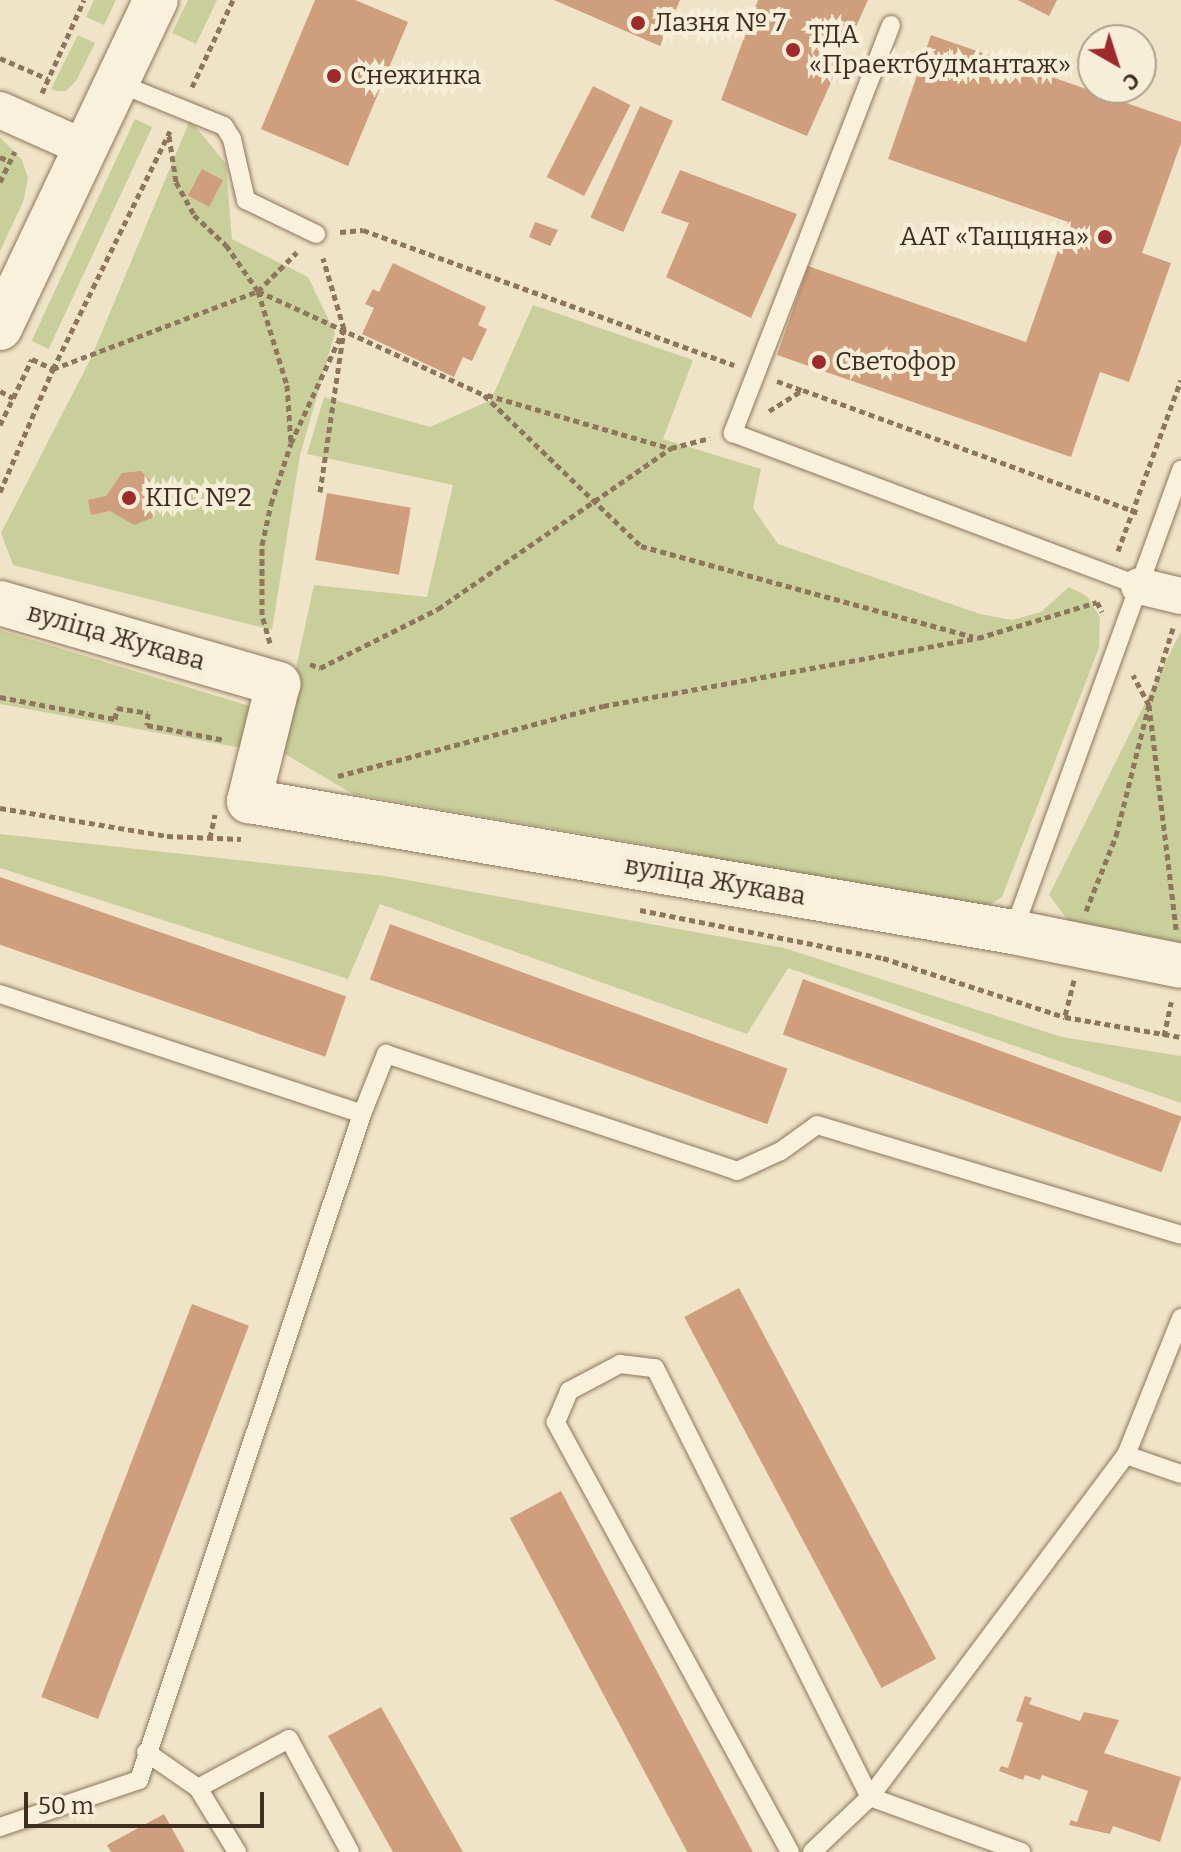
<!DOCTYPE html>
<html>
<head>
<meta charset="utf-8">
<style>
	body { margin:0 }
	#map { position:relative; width:1181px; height:1852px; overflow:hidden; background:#f0e4c8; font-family:Bitter,serif }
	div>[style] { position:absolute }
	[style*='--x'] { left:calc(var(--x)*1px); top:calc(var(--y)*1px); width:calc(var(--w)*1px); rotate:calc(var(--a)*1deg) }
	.green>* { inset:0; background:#c9cf9b; transform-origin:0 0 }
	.building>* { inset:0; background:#cf9f7d; transform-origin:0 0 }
	.path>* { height:5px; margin-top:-2.5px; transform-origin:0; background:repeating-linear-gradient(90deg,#8d765c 0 6px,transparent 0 10px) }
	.roads { filter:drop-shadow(0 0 2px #8d765c) drop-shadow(0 0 2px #8d765c) }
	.service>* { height:18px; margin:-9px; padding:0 9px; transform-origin:9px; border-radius:9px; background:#faf1dc }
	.minor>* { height:36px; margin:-18px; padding:0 18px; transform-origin:18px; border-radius:18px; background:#faf1dc }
	.tertiary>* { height:44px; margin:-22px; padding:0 22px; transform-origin:22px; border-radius:22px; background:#faf1dc }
	.secondary>* { height:44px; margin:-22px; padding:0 22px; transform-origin:22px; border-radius:22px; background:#faf1dc }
	.dots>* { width:22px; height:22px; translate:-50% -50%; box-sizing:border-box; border:4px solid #f7eed8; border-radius:50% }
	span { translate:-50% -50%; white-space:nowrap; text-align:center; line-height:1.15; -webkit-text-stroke:8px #f7eed8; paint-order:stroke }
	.poi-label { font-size:26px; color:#3d2e20 }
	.left { translate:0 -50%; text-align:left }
	.right { translate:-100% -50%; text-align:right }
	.street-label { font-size:26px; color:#3d2e20 }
	.north { position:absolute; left:1077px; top:24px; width:80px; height:80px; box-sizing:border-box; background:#f7eed8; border:2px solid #ada18e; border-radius:50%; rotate:141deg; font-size:22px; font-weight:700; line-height:32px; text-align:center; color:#3d2e20 }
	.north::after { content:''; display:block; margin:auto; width:28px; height:36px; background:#9e2a2b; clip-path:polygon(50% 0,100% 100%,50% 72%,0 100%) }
	.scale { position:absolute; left:24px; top:1792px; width:240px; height:36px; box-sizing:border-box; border:4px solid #3d2e20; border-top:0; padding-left:10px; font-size:24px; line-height:28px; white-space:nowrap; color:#3d2e20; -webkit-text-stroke:6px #f7eed8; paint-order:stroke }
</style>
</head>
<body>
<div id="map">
	<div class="green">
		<i style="clip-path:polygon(94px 0,116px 0,104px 25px,86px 17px)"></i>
		<i style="clip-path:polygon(188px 0,217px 0,196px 44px,172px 33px)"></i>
		<i style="clip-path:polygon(78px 35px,95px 43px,76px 81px,66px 91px,57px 91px,51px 89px)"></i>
		<i style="left:135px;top:119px;width:19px;height:245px;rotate:25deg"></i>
		<i style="clip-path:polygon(190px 120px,226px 164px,232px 239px,308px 277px,335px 333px,300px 455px,272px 630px,13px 565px,1px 533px,91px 358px)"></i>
		<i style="clip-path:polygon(0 137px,22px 160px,28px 178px,23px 202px,0 251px)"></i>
		<i style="clip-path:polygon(533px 305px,693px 360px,663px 439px,761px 469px,753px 508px,778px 544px,980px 614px,1012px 620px,1041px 612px,1069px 587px,1087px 596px,1100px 617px,1099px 648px,1002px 897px,966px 920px,677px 850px,353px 794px,278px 750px,314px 585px,427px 597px,453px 485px,307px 454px,324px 397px,430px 427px,491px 400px)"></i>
		<i style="clip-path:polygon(0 630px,253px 707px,242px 748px,0 704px)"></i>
		<i style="clip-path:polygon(1181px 631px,1181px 943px,1070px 923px,1049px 895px)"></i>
		<i style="clip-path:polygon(0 834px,385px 876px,784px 948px,1062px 1037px,1181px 1056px,1181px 1103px,788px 968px,747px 1034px,380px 904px,348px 979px,0 868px)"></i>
	</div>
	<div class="building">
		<i style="clip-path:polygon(315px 0,355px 0,408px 22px,348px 166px,261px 129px)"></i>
		<i style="clip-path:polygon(554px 0,680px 0,660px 46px)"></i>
		<i style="clip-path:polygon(758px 0,868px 0,807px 136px,721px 100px)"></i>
		<i style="clip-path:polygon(1018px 0,1057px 0,1049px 16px)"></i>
		<i style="clip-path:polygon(931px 35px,1181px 122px,1181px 143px,1142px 253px,1171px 263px,1129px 382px,1100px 372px,1071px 457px,777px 355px,808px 266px,1026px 342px,1068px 222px,888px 159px)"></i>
		<i style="left:593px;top:86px;width:42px;height:102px;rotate:27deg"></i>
		<i style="left:640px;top:106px;width:36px;height:122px;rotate:24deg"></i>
		<i style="left:202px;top:169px;width:24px;height:30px;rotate:28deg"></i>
		<i style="clip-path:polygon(680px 170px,797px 214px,751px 318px,666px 277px,689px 223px,661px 213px)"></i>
		<i style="clip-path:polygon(535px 222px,558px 230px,550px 246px,529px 237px)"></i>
		<i style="clip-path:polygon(393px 263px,486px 307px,478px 325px,487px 329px,472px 361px,463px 357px,454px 377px,362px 334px,374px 308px,365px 304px,373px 289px,379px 292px)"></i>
		<i style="clip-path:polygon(141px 471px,160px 491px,152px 518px,134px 525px,110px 511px,91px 515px,88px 500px,106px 496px,122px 473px)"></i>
		<i style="left:327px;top:493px;width:85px;height:68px;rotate:10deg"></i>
		<i style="left:0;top:877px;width:366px;height:64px;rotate:19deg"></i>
		<i style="left:390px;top:924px;width:423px;height:59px;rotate:20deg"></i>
		<i style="left:803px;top:979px;width:403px;height:59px;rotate:20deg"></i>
		<i style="left:739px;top:1288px;width:420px;height:62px;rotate:62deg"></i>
		<i style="left:192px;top:1304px;width:61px;height:421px;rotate:21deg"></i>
		<i style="left:561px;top:1491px;width:410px;height:58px;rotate:62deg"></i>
		<i style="clip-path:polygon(1025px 1696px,1032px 1698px,1029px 1704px,1080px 1721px,1084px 1712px,1119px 1720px,1104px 1753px,1181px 1777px,1160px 1842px,1113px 1826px,1110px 1834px,1069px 1825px,1071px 1820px,1077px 1822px,1088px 1791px,1042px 1775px,1040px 1780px,1025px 1775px,1023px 1780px,999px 1771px,1001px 1766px,1008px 1768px,1023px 1723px,1016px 1721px)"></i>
		<i style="clip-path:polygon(381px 1707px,463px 1852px,393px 1852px,328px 1736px)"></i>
		<i style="clip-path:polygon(164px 1814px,185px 1852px,111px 1852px,107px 1845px)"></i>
	</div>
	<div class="path">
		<i style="--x:0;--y:58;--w:52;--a:23.6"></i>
		<i style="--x:192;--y:87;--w:96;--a:-64.8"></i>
		<i style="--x:42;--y:93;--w:102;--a:-65.7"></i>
		<i style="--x:169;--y:136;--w:47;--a:81.3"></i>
		<i style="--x:176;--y:182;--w:38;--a:61"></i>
		<i style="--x:194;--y:215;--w:44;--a:43.2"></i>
		<i style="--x:226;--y:245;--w:56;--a:55.2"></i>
		<i style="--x:258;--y:291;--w:98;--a:72.9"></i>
		<i style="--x:287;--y:385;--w:58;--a:86.1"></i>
		<i style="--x:0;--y:157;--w:11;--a:22"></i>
		<i style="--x:0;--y:182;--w:34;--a:-64"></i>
		<i style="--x:340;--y:232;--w:23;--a:-5"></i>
		<i style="--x:363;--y:230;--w:395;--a:20"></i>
		<i style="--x:258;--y:291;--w:249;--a:24.7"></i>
		<i style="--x:484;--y:395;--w:218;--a:43.9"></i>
		<i style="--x:641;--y:546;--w:344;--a:15.3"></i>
		<i style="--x:777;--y:381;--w:27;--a:20"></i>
		<i style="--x:0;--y:391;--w:15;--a:28"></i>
		<i style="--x:487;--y:395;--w:191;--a:16.2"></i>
		<i style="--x:769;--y:411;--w:40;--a:-32"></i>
		<i style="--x:803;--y:390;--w:358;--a:20.1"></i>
		<i style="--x:0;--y:425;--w:73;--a:-64.1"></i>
		<i style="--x:32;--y:359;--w:23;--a:25"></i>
		<i style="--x:53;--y:369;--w:219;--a:-20.8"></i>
		<i style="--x:258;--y:291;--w:55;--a:-45"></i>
		<i style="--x:0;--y:492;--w:134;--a:-66.7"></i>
		<i style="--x:53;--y:369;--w:265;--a:-63.8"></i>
		<i style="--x:320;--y:492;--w:165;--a:-81.6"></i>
		<i style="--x:344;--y:329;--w:74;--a:-106.5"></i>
		<i style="--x:1118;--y:551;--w:182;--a:-69.8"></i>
		<i style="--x:1173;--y:628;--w:81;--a:107.3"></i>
		<i style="--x:1149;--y:705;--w:226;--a:83.1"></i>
		<i style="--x:270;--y:643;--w:29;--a:-106"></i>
		<i style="--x:262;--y:615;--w:70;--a:-90"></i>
		<i style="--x:262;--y:545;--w:42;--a:-77.6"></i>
		<i style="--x:271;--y:504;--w:64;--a:-71.8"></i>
		<i style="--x:291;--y:443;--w:126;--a:-65.1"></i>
		<i style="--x:310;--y:664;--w:11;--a:22"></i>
		<i style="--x:320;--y:668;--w:132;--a:-26.6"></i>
		<i style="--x:438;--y:609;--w:283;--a:-34.6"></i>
		<i style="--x:671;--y:448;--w:40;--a:-14.4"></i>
		<i style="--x:0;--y:697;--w:117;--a:10.8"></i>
		<i style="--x:115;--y:719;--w:11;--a:-80"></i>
		<i style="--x:117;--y:708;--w:31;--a:9"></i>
		<i style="--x:148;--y:713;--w:12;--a:95"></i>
		<i style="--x:147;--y:725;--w:79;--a:10.9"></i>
		<i style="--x:338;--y:776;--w:274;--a:-14.8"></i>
		<i style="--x:603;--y:706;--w:381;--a:-10.3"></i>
		<i style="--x:978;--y:638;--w:124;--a:-16.8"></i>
		<i style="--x:1097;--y:602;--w:11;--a:63"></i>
		<i style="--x:0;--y:808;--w:169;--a:9.5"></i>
		<i style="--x:167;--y:836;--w:74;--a:2.3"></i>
		<i style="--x:210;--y:838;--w:24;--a:-78"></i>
		<i style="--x:640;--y:910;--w:248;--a:11.2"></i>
		<i style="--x:883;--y:958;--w:191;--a:18"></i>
		<i style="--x:1086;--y:911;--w:81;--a:-68.2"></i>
		<i style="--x:1116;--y:836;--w:135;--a:-75.9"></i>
		<i style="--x:1149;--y:705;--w:34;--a:-118"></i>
		<i style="--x:1074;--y:980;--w:38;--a:104"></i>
		<i style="--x:1065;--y:1017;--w:118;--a:9.8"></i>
		<i style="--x:1164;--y:1036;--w:35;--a:-78"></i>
	</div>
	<div class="roads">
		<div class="service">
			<i style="--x:891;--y:25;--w:438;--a:111.2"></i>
			<i style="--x:733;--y:433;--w:434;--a:20.6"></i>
			<i style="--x:118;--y:83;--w:114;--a:22.1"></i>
			<i style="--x:224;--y:126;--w:15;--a:58"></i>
			<i style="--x:232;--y:139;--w:63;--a:77.1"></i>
			<i style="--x:246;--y:200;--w:78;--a:25.9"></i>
			<i style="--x:1013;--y:932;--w:492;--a:-70"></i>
			<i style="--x:0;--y:994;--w:381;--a:18.3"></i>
			<i style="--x:362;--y:1114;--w:65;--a:-68.2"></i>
			<i style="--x:386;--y:1054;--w:370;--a:18.4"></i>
			<i style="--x:737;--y:1171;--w:48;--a:-24.4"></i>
			<i style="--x:781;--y:1151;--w:44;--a:-35.8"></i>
			<i style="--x:817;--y:1125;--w:380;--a:16.8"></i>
			<i style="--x:1126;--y:1455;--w:58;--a:19.1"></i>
			<i style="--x:146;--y:1752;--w:63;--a:34.7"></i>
			<i style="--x:198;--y:1788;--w:103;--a:-28.3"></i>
			<i style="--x:289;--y:1739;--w:128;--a:61.6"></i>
			<i style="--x:198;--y:1788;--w:75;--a:58.6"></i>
			<i style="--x:0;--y:1827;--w:147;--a:-18.7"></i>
			<i style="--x:139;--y:1780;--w:702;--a:-71.49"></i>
			<i style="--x:790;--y:1852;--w:490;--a:-118.6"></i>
			<i style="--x:556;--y:1422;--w:34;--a:-67"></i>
			<i style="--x:569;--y:1391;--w:58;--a:-27.9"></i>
			<i style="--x:620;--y:1364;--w:35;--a:7"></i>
			<i style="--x:655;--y:1368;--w:480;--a:63.4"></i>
			<i style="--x:870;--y:1797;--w:161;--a:20"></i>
			<i style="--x:812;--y:1852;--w:80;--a:-43.5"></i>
			<i style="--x:870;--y:1797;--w:427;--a:-53.2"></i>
			<i style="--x:1126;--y:1455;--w:148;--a:-68.1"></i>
		</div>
		<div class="minor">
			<i style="--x:0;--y:110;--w:95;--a:24.1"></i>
			<i style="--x:1139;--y:586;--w:43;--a:13.4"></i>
		</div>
		<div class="tertiary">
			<i style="--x:0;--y:603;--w:290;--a:16.2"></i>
			<i style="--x:278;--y:684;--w:121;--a:103.9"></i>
			<i style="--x:249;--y:801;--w:775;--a:9.73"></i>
			<i style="--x:1013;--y:932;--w:171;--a:11.4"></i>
		</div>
		<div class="secondary">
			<i style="--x:0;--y:328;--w:363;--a:-64.6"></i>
		</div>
	</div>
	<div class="dots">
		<i style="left:638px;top:23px;background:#9e2a2b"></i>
		<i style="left:793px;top:50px;background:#9e2a2b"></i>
		<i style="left:334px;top:76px;background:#9e2a2b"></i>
		<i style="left:1105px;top:237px;background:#9e2a2b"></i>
		<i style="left:819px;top:362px;background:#9e2a2b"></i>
		<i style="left:129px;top:498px;background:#9e2a2b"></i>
	</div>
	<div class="poi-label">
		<span class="left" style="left:654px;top:23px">Лазня № 7</span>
		<span class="left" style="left:809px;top:50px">ТДА<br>«Праектбудмантаж»</span>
		<span class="left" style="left:350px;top:76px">Снежинка</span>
		<span class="right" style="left:1089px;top:237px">ААТ «Таццяна»</span>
		<span class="left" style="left:835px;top:362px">Светофор</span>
		<span class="left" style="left:145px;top:498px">КПС №2</span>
	</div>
	<div class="street-label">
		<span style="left:116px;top:637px;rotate:16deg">вуліца Жукава</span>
		<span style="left:715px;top:881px;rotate:10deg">вуліца Жукава</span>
	</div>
	<div class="north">С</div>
	<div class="scale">50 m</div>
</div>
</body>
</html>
